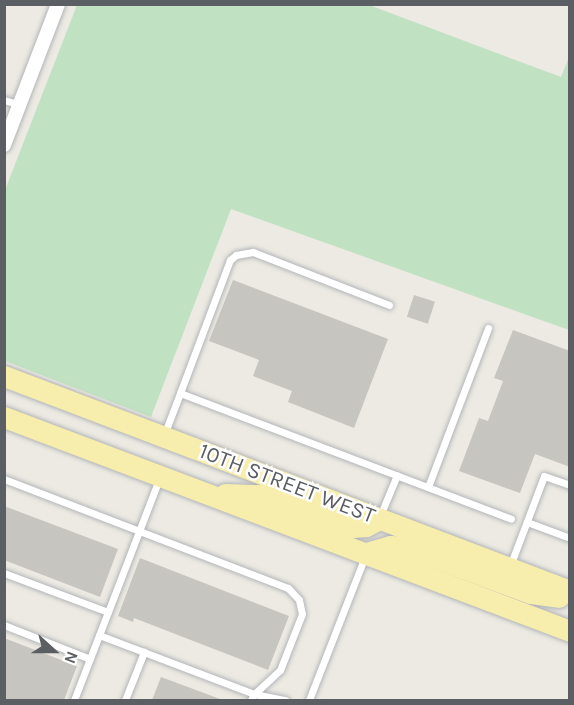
<!DOCTYPE html>
<html>
<head>
<meta charset="utf-8">
<style>
	body { margin:0 }
	#map { position:relative; width:574px; height:705px; overflow:hidden; background:#eceae2; font-family:Karla,sans-serif }
	div>[style] { position:absolute }
	[style*='--x'] { left:calc(var(--x)*1px); top:calc(var(--y)*1px); width:calc(var(--w)*1px); rotate:calc(var(--a)*1deg) }
	.green>* { inset:0; background:#c1e2c2 }
	.building>* { inset:0; background:#c7c5c0; transform-origin:0 0 }
	.roads { filter:drop-shadow(0 0 2px #b3b5b9) drop-shadow(0 0 2px #b3b5b9) }
	.lane>* { height:7px; margin:-3.5px; padding:0 3.5px; transform-origin:3.5px; border-radius:3.5px; background:#fff }
	.street>* { height:14px; margin:-7px; padding:0 7px; transform-origin:7px; border-radius:7px; background:#fff }
	.primary>* { height:21px; margin:-10.5px; padding:0 10.5px; transform-origin:10.5px; border-radius:10.5px; background:#f7edac }
	span { translate:-50% -50%; white-space:nowrap; text-align:center; line-height:1.15; -webkit-text-stroke:5px #fff; paint-order:stroke }
	.street-label { font-size:22px; color:#5b5e62 }
	.frame { position:absolute; inset:0; border:6px solid #5b5e62; pointer-events:none }
	.north { position:absolute; left:24px; top:621px; width:60px; height:60px; -webkit-text-stroke:4px #fff; paint-order:stroke; rotate:111deg; font-size:16px; font-weight:700; line-height:24px; text-align:center; color:#5b5e62 }
	.north::after { content:''; display:block; margin:auto; width:21px; height:27px; background:#5b5e62; clip-path:polygon(50% 0,100% 100%,50% 72%,0 100%) }
</style>
</head>
<body>
<div id="map">
	<div class="green">
		<i style="clip-path:polygon(77px 5px,369px 5px,561px 77px,569px 57px,569px 330px,231px 209px,151px 417px,5px 361px,5px 190px)"></i>
	</div>
	<div class="building">
		<i style="clip-path:polygon(233px 280px,388px 339px,354px 428px,288px 402px,292px 391px,253px 376px,259px 360px,209px 341px)"></i>
		<i style="left:414px;top:295px;width:22px;height:23px;rotate:18deg"></i>
		<i style="clip-path:polygon(513px 330px,570px 351px,570px 467px,535px 454px,520px 493px,459px 471px,479px 418px,488px 421px,503px 381px,494px 378px)"></i>
		<i style="clip-path:polygon(4px 506px,118px 549px,100px 597px,4px 560px)"></i>
		<i style="clip-path:polygon(140px 558px,289px 616px,268px 670px,134px 618px,133px 622px,118px 616px)"></i>
		<i style="clip-path:polygon(4px 638px,77px 666px,64px 700px,4px 700px)"></i>
		<i style="clip-path:polygon(161px 677px,220px 699px,219px 700px,152px 700px)"></i>
	</div>
	<div class="roads">
		<div class="lane">
			<i style="--x:4;--y:100;--w:17;--a:17"></i>
			<i style="--x:180;--y:393;--w:142;--a:-69.4"></i>
			<i style="--x:230;--y:260;--w:8;--a:-40"></i>
			<i style="--x:236;--y:255;--w:17;--a:-10"></i>
			<i style="--x:253;--y:252;--w:146;--a:21.3"></i>
			<i style="--x:164;--y:435;--w:45;--a:-69.1"></i>
			<i style="--x:180;--y:393;--w:354;--a:20.8"></i>
			<i style="--x:4;--y:479;--w:304;--a:21"></i>
			<i style="--x:288;--y:588;--w:16;--a:47"></i>
			<i style="--x:299;--y:600;--w:14;--a:78"></i>
			<i style="--x:302;--y:614;--w:60;--a:111.4"></i>
			<i style="--x:280;--y:670;--w:35;--a:137"></i>
			<i style="--x:254;--y:694;--w:7;--a:117"></i>
			<i style="--x:428;--y:487;--w:170;--a:-69.3"></i>
			<i style="--x:380;--y:516;--w:44;--a:-67.5"></i>
			<i style="--x:527;--y:522;--w:46;--a:20.4"></i>
			<i style="--x:510;--y:566;--w:96;--a:-69.3"></i>
			<i style="--x:544;--y:476;--w:28;--a:19"></i>
			<i style="--x:4;--y:573;--w:111;--a:20.6"></i>
			<i style="--x:108;--y:612;--w:142;--a:-69"></i>
			<i style="--x:4;--y:625;--w:92;--a:21.6"></i>
			<i style="--x:99;--y:635;--w:166;--a:20.8"></i>
			<i style="--x:254;--y:694;--w:32;--a:11"></i>
			<i style="--x:74;--y:700;--w:94;--a:-68.9"></i>
			<i style="--x:125;--y:700;--w:52;--a:-68.4"></i>
			<i style="--x:309;--y:700;--w:155;--a:-68.7"></i>
		</div>
		<div class="street">
			<i style="--x:4;--y:145;--w:151;--a:-69"></i>
		</div>
		<div class="primary">
			<i style="--x:4;--y:376;--w:605;--a:20.8"></i>
			<i style="--x:4;--y:417;--w:605;--a:20.71"></i>
			<i style="--x:225;--y:494;--w:35;--a:2"></i>
			<i style="--x:260;--y:495;--w:98;--a:19"></i>
			<i style="--x:353;--y:527;--w:13;--a:-4"></i>
			<i style="--x:366;--y:526;--w:15;--a:-28"></i>
			<i style="--x:366;--y:553;--w:25;--a:-16"></i>
			<i style="--x:390;--y:546;--w:15;--a:4"></i>
			<i style="--x:405;--y:547;--w:134;--a:20.1"></i>
			<i style="--x:531;--y:593;--w:28;--a:8"></i>
		</div>
	</div>
	<div class="street-label">
		<span style="left:287px;top:484px;rotate:21deg">10TH STREET WEST</span>
	</div>
	<div class="frame"></div>
	<div class="north">N</div>
</div>
</body>
</html>
